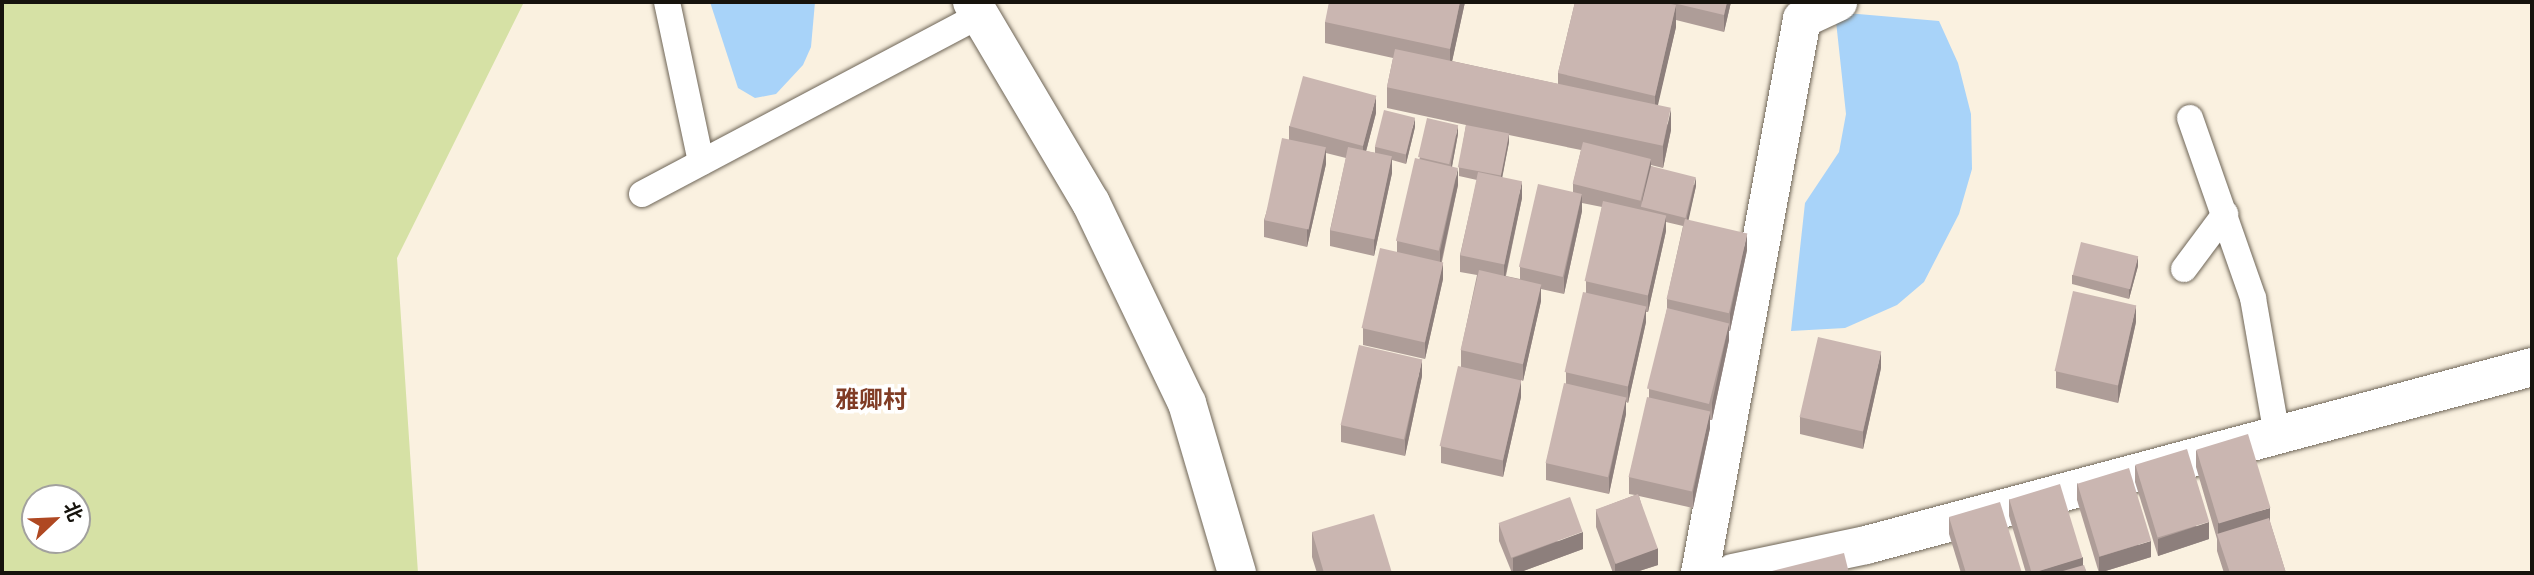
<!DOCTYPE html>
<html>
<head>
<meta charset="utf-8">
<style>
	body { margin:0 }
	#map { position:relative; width:2534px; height:575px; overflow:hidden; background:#faf1e0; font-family:Commissioner,"Noto Sans SC",sans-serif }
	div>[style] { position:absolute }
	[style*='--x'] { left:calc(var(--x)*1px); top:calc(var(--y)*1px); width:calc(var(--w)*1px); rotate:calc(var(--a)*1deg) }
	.green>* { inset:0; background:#d6e1a5 }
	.water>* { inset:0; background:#a8d3f9 }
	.roads { filter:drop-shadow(0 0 2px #6e6557) drop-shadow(0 0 2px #6e6557) }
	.service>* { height:26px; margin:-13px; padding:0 13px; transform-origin:13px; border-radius:13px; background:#fff }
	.minor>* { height:38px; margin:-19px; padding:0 19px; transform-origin:19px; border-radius:19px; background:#fff }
	.secondary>* { height:38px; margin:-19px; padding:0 19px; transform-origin:19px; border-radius:19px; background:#fff }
	.wall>* { inset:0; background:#ae9d98 }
	.shaded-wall>* { inset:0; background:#8d7f7c }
	.building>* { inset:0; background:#cab6b1; transform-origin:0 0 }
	span { translate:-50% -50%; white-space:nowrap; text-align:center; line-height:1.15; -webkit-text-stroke:7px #fff; paint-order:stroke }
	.quarter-label { font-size:24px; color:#803c25; font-weight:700 }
	.frame { position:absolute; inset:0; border:4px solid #16130d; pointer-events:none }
	.north { position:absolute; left:21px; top:484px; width:70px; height:70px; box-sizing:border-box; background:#fff; border:2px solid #a2a19e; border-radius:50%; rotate:67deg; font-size:19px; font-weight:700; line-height:28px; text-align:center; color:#16130d }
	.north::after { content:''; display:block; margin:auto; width:24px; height:32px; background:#af4822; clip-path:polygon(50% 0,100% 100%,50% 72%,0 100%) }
</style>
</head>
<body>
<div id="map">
	<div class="green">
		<i style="clip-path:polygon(evenodd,2px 2px,524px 2px,397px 258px,418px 573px,2px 573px,2px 2px,35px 498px,77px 498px,77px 540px,35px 540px,35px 498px)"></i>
	</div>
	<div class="water">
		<i style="clip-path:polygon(710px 2px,815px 2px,811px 47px,803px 65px,776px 94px,755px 98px,738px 88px)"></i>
		<i style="clip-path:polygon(1835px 12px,1939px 21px,1958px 63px,1971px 114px,1972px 169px,1959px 214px,1924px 282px,1897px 305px,1845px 328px,1791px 331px,1805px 203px,1839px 152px,1846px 114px)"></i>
	</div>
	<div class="roads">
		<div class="service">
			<i style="--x:667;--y:2;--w:164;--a:78"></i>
			<i style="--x:2190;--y:118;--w:191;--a:70.7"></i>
			<i style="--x:2253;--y:298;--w:140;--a:80.1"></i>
			<i style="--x:642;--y:194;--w:382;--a:-27.9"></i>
			<i style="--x:2184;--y:269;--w:69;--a:-53.3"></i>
		</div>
		<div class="minor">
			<i style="--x:1700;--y:573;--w:563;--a:-79.57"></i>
			<i style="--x:1802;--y:19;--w:40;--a:-25"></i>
			<i style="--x:1733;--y:573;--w:136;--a:-11.9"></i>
			<i style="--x:1866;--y:545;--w:689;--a:-14.96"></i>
		</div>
		<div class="secondary">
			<i style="--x:972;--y:2;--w:234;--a:59.4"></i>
			<i style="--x:1091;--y:203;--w:222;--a:64.4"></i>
			<i style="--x:1187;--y:403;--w:177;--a:73.6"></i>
		</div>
	</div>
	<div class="wall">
		<i style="clip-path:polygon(evenodd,1465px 2px,1452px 61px,1558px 84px,1558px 73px,1575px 2px,1731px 2px,1724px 32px,1676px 20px,1676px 27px,1657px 106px,1671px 130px,1663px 168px,1651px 165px,1651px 166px,1696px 186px,1688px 220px,1747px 250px,1730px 331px,1729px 331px,1729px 340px,1712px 420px,1710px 420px,1710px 428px,1693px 508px,1639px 496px,1658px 565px,1633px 573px,1613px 573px,1596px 527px,1596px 510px,1635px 495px,1629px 494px,1629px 477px,1649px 397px,1649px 389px,1667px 309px,1667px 299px,1683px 226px,1666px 222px,1666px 231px,1648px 312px,1646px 312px,1646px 322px,1628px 403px,1626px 402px,1626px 414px,1609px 494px,1546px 480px,1546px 463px,1566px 383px,1566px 372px,1586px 292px,1586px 281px,1602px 207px,1582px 203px,1582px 211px,1564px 294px,1541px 289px,1541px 301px,1523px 381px,1521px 380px,1521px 397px,1503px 477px,1441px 463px,1441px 446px,1461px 367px,1461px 350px,1477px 275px,1460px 272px,1460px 255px,1477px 180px,1459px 176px,1459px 167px,1466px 125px,1387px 108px,1387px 87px,1393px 58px,1325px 43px,1325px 22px,1465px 2px,1509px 135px,1581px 150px,1573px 184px,1573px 192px,1520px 267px,1520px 279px,1506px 276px,1522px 198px,1502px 177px,1509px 142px,1509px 135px)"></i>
		<i style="clip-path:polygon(1376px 113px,1366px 151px,1375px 153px,1375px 147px,1415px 127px,1406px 164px,1392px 160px,1392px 173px,1374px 256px,1330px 246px,1330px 230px,1346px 158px,1326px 153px,1326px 164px,1307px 247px,1264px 237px,1264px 220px,1289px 139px,1289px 126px)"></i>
		<i style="clip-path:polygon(1458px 134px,1452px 166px,1458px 185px,1442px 262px,1443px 279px,1425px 359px,1363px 345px,1363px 328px,1397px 252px,1397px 241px,1420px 157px)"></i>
		<i style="clip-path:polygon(2138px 266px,2129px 299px,2072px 284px,2072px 275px)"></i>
		<i style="clip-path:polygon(2136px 322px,2118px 403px,2056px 388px,2056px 371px)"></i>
		<i style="clip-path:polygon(1881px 368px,1863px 449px,1800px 434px,1800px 417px)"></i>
		<i style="clip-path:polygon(1422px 376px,1405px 456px,1341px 442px,1341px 425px)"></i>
		<i style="clip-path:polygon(2196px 450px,2270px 522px,2286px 573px,2224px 573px,2217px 551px,2217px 539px,2196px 467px)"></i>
		<i style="clip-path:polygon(2135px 465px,2209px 539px,2158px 556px,2135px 482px)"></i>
		<i style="clip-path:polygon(2077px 483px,2151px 557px,2099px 573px,2077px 500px)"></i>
		<i style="clip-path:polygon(2009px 499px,2083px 565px,2087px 573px,2026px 573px,2009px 516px)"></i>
		<i style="clip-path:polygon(1949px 517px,2022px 573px,1961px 573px,1949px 534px)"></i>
		<i style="clip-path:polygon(1499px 524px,1583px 549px,1518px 573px,1512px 573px,1499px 541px)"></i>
		<i style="clip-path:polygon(1312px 532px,1392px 573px,1317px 573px,1312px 557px)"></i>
	</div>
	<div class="shaded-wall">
		<i style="clip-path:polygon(1460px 2px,1465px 2px,1450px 71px,1450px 49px)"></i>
		<i style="clip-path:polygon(1727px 2px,1731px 2px,1724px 32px,1724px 15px)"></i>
		<i style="clip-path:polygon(1676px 5px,1676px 27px,1655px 118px,1655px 96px)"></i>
		<i style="clip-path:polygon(1376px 96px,1376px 113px,1363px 163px,1363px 146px)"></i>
		<i style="clip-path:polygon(1671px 109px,1671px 130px,1663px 168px,1663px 146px)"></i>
		<i style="clip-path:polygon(1415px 118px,1415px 127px,1406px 164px,1406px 154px)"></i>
		<i style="clip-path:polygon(1458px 125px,1458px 134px,1451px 172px,1451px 163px)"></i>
		<i style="clip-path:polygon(1509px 133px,1509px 142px,1501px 184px,1501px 174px)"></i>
		<i style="clip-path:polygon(1326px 147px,1326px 164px,1307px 247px,1307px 230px)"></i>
		<i style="clip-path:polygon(1392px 156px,1392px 173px,1374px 256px,1374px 239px)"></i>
		<i style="clip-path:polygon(1651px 159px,1651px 176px,1642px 207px,1642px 200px)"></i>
		<i style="clip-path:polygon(1458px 168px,1458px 185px,1440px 267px,1440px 251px)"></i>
		<i style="clip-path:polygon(1696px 177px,1696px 186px,1687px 227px,1687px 217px)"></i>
		<i style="clip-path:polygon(1522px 181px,1522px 198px,1504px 282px,1504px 265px)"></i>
		<i style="clip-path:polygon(1582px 194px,1582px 211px,1564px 294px,1564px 277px)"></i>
		<i style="clip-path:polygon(1666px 215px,1666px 231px,1648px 312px,1648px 295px)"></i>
		<i style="clip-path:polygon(1747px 233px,1747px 250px,1730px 331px,1730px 314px)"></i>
		<i style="clip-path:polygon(2138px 256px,2138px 266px,2129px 299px,2129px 290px)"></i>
		<i style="clip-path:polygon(1443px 262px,1443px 279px,1425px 359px,1425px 342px)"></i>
		<i style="clip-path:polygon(1541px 284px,1541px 301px,1523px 381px,1523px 364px)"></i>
		<i style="clip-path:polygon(2136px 305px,2136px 322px,2118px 403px,2118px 386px)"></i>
		<i style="clip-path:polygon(1646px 306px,1646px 322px,1628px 403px,1628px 386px)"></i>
		<i style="clip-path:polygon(1729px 323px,1729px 340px,1712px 420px,1712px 403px)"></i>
		<i style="clip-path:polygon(1881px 351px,1881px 368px,1863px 449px,1863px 432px)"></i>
		<i style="clip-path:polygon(1422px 359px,1422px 376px,1405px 456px,1405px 440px)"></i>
		<i style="clip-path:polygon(1521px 380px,1521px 397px,1503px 477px,1503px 460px)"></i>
		<i style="clip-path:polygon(1626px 397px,1626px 414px,1609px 494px,1609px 477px)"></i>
		<i style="clip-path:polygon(1710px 411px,1710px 428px,1693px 508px,1693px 492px)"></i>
		<i style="clip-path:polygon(2270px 508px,2270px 525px,2218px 535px,2218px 523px)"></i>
		<i style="clip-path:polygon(2209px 522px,2209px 539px,2158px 556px,2158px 539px)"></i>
		<i style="clip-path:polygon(1583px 532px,1583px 549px,1518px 573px,1513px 573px,1513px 558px)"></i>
		<i style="clip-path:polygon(2151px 541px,2151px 557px,2099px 573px,2099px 557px)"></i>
		<i style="clip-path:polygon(1658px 548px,1658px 565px,1633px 573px,1615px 573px,1615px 563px)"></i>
		<i style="clip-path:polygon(2083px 557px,2083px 573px,2032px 573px)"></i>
	</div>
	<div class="building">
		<i style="clip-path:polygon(1329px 2px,1460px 2px,1450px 49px,1325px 22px)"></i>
		<i style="clip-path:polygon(1575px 2px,1661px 2px,1676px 5px,1655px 96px,1558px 73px)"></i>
		<i style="clip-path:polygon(1669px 2px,1727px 2px,1724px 15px)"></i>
		<i style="left:1395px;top:49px;width:282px;height:39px;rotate:12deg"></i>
		<i style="left:1303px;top:76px;width:76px;height:52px;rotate:15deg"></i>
		<i style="left:1384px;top:110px;width:32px;height:38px;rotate:14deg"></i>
		<i style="left:1427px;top:118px;width:32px;height:40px;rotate:13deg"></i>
		<i style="left:1466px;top:125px;width:44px;height:43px;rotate:11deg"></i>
		<i style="left:1282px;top:138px;width:45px;height:84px;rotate:12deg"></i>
		<i style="left:1583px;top:142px;width:70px;height:43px;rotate:14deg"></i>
		<i style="left:1348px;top:147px;width:45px;height:85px;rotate:12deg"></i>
		<i style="left:1415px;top:158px;width:44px;height:85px;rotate:13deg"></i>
		<i style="left:1651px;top:166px;width:46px;height:42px;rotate:14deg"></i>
		<i style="left:1478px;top:172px;width:45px;height:85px;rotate:12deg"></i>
		<i style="left:1538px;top:184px;width:45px;height:85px;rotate:13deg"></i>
		<i style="left:1603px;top:201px;width:65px;height:82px;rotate:13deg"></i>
		<i style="left:1685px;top:219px;width:64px;height:82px;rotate:13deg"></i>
		<i style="left:2081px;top:242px;width:59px;height:34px;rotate:14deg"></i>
		<i style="left:1380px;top:248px;width:65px;height:82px;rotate:13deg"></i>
		<i style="left:1479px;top:270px;width:64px;height:82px;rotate:13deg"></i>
		<i style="left:2073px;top:291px;width:65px;height:82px;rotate:13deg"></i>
		<i style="left:1583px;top:292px;width:65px;height:82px;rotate:13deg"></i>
		<i style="left:1667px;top:308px;width:64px;height:83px;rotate:14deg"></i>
		<i style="left:1818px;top:337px;width:65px;height:82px;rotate:13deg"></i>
		<i style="left:1359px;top:345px;width:65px;height:82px;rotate:13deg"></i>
		<i style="left:1458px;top:366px;width:65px;height:82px;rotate:13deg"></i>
		<i style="left:1564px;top:383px;width:64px;height:82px;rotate:13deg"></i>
		<i style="left:1647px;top:397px;width:65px;height:82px;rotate:13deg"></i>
		<i style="left:2248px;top:434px;width:77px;height:54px;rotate:73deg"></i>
		<i style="left:2187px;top:449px;width:76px;height:54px;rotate:73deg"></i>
		<i style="left:2129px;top:468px;width:76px;height:54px;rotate:73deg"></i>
		<i style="left:2060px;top:484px;width:77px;height:53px;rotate:73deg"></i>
		<i style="left:1638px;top:494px;width:58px;height:45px;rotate:70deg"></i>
		<i style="left:1570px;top:497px;width:37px;height:76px;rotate:70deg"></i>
		<i style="clip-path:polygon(2000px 502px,2022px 573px,1966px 573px,1949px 517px)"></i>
		<i style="clip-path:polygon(1374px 514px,1392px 573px,1324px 573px,1312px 532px)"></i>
		<i style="clip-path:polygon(2269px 518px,2286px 573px,2230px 573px,2217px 534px)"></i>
		<i style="clip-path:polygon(1844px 553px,1849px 573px,1768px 572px)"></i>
		<i style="clip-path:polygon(2084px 565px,2087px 573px,2056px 573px)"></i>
	</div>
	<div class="quarter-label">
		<span style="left:871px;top:399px">雅卿村</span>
	</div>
	<div class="frame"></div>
	<div class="north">北</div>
</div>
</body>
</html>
